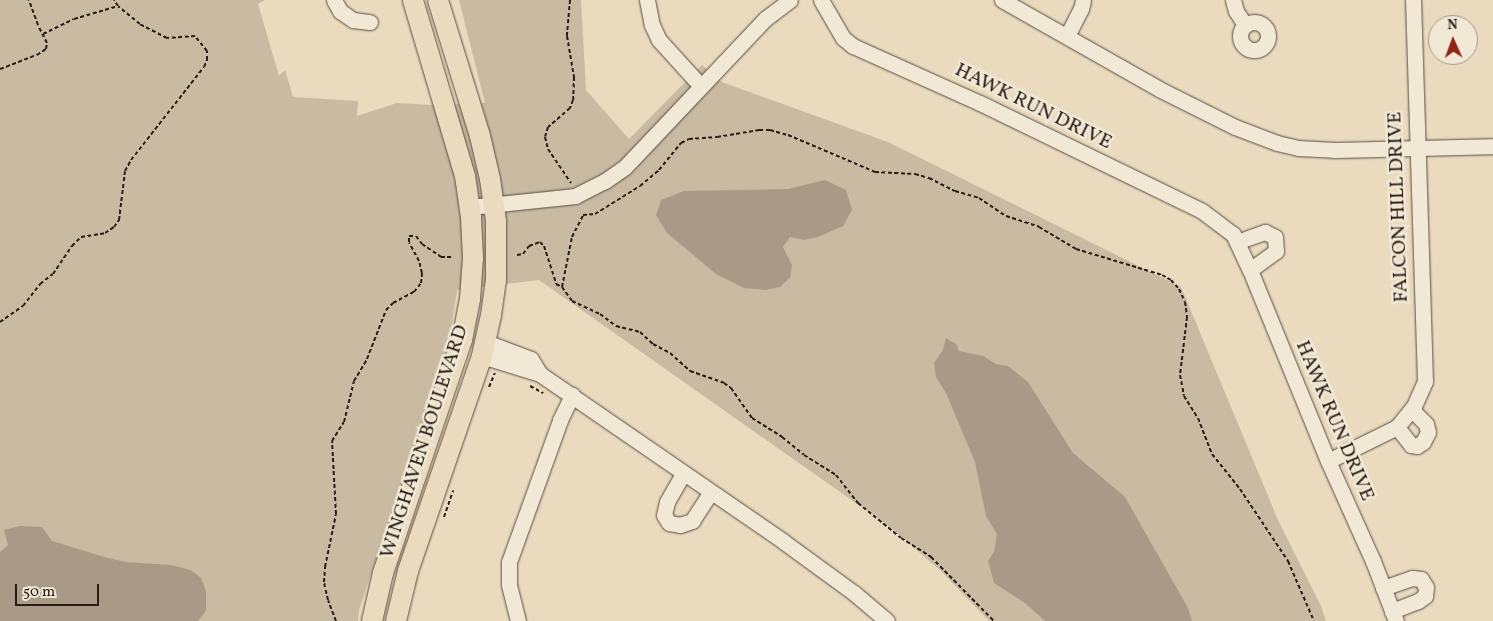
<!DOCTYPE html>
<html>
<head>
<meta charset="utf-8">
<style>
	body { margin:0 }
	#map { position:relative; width:1493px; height:621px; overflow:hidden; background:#eadbbf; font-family:Vollkorn,serif }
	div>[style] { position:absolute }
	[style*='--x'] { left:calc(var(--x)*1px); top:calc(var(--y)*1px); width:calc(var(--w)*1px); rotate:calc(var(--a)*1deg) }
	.green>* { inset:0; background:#c9bba2 }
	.water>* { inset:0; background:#a89a86 }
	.path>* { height:2px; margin-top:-1px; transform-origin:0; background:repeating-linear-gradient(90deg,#291c16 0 4px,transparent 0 6.5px) }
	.roads { filter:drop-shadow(0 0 1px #594c40) drop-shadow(0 0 1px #594c40) }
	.minor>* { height:15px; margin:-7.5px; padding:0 7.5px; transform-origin:7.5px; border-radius:7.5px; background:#f1e8d5 }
	.minor>.ring { margin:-7.5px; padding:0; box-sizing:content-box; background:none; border:15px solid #f1e8d5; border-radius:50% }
	.major>* { height:20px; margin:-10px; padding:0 10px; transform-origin:10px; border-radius:10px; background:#eadbbf }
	span { translate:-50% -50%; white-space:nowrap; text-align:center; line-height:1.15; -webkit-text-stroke:5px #f1e8d5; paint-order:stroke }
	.street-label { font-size:20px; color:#291c16 }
	.north { position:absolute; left:1428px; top:15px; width:50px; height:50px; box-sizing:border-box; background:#f1e8d5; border:1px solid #a19689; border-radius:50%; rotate:358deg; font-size:14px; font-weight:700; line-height:20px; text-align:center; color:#291c16 }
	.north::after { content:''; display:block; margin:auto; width:18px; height:22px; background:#8f2418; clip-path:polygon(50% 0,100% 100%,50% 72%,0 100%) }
	.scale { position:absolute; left:15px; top:584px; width:84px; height:22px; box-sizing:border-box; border:2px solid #291c16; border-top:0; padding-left:6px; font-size:15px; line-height:18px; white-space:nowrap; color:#291c16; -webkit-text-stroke:4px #f1e8d5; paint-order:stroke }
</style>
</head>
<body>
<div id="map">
	<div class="green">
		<i style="clip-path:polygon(0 0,265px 0,258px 4px,279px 76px,285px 70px,293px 97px,358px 101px,357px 116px,397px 103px,432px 105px,485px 103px,459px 0,581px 0,586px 90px,629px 139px,702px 65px,722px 82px,888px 142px,1181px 287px,1278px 520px,1321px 606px,1326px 621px,989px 621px,940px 570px,887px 525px,539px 280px,457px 290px,450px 337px,359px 610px,358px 621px,0 621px)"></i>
	</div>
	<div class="water">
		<i style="clip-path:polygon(825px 180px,846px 190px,852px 210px,843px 226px,818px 237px,804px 240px,790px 237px,783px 247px,792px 265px,790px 278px,780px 287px,766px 290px,744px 288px,716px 274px,667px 233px,656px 215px,661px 200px,684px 191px,788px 189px)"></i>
		<i style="clip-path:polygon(946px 338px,956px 344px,959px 351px,983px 356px,996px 364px,1008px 366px,1028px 382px,1073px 453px,1125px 497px,1188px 608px,1192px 621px,1045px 621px,1025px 603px,994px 583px,988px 561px,994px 552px,997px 534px,986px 516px,975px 462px,946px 393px,936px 377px,934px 363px,943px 350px)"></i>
		<i style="clip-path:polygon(20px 526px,42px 527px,52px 541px,108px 558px,126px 562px,171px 565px,191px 570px,201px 578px,206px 591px,206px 611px,198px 621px,0 621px,0 552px,8px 545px,4px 530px)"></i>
	</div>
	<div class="path">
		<i style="--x:570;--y:0;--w:36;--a:95"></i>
		<i style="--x:567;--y:36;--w:42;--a:80.3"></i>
		<i style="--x:574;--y:77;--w:23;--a:92"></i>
		<i style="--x:573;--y:100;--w:9;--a:111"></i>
		<i style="--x:570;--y:108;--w:29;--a:139"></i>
		<i style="--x:548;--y:127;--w:10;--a:107"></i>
		<i style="--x:545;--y:137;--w:12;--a:76"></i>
		<i style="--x:548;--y:149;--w:41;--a:55.9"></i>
		<i style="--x:43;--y:34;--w:34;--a:-26"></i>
		<i style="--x:74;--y:19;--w:46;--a:-16.5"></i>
		<i style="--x:118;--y:6;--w:7;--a:-124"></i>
		<i style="--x:0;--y:69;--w:40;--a:-21"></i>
		<i style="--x:37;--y:55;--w:11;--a:-34"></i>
		<i style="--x:46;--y:49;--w:6;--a:-81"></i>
		<i style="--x:47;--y:43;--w:20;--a:-117"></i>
		<i style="--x:38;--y:25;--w:27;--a:-110"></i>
		<i style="--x:517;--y:255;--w:6;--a:-9"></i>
		<i style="--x:523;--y:254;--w:10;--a:-53"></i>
		<i style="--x:529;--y:246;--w:12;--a:-20"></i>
		<i style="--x:540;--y:242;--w:6;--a:45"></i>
		<i style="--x:544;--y:246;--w:40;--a:72"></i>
		<i style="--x:556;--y:284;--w:7;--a:27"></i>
		<i style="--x:562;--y:287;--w:17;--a:54"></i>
		<i style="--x:572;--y:301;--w:31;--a:25"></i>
		<i style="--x:600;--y:314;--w:20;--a:37"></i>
		<i style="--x:616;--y:326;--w:25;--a:14"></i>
		<i style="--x:640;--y:332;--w:18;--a:43"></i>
		<i style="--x:653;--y:344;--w:19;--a:28"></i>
		<i style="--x:670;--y:353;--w:27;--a:42"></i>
		<i style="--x:690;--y:371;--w:36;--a:19"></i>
		<i style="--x:724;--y:383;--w:9;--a:36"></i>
		<i style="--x:731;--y:388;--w:37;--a:55"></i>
		<i style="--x:752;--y:418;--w:36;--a:32"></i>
		<i style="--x:782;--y:437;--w:28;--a:39"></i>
		<i style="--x:804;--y:455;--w:38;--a:32"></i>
		<i style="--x:836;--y:475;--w:36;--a:52"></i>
		<i style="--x:858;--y:503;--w:55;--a:39.1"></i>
		<i style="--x:901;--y:538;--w:36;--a:32"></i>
		<i style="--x:931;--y:557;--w:90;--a:45.5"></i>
		<i style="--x:562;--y:287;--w:51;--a:-78.7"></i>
		<i style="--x:572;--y:237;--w:25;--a:-63"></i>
		<i style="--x:583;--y:215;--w:12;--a:-5"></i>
		<i style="--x:595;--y:214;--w:53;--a:-31.9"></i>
		<i style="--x:640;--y:186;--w:25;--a:-40"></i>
		<i style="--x:659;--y:170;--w:35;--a:-51"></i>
		<i style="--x:681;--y:143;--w:9;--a:-27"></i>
		<i style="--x:689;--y:139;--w:28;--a:-4"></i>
		<i style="--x:717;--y:137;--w:43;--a:-9.5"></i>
		<i style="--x:759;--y:130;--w:11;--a:0"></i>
		<i style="--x:770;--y:130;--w:19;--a:16"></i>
		<i style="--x:788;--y:135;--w:95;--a:23"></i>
		<i style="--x:875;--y:172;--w:40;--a:2.9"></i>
		<i style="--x:915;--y:174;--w:15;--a:16"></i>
		<i style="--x:929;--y:178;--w:29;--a:27"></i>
		<i style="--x:955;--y:191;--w:25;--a:16"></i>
		<i style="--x:979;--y:198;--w:32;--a:34"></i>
		<i style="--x:1006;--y:216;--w:35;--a:18"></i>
		<i style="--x:1039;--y:227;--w:43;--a:30.7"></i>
		<i style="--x:1076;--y:249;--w:90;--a:16.8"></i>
		<i style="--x:1162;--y:275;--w:10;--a:29"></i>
		<i style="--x:1171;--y:280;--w:12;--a:48"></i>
		<i style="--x:1179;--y:289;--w:14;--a:65"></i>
		<i style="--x:1185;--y:302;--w:15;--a:82"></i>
		<i style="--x:1187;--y:317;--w:58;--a:96.9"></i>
		<i style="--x:1180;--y:375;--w:21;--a:79"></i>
		<i style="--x:1184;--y:396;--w:26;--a:58"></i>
		<i style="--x:1198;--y:418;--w:39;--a:69"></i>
		<i style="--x:1212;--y:454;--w:45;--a:51.3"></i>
		<i style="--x:1240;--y:489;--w:87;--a:56.3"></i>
		<i style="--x:1288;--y:561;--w:65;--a:66.6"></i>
		<i style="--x:0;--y:322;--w:28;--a:-35"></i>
		<i style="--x:23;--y:306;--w:28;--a:-52"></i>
		<i style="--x:40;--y:284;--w:16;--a:-38"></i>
		<i style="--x:53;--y:274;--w:34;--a:-56"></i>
		<i style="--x:72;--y:246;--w:13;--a:-45"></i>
		<i style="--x:81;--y:237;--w:24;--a:-9"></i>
		<i style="--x:105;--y:233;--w:11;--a:-34"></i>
		<i style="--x:114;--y:227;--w:9;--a:-54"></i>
		<i style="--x:119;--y:220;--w:49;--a:-83"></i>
		<i style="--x:125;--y:171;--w:13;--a:-61"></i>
		<i style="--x:131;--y:160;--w:118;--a:-51.9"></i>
		<i style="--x:204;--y:67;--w:8;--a:-67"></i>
		<i style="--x:207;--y:60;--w:9;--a:-90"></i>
		<i style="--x:207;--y:51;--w:19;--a:-129"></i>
		<i style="--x:195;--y:36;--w:28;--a:176"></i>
		<i style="--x:167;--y:38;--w:30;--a:-153"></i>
		<i style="--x:140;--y:24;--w:28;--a:-141"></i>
		<i style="--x:530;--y:386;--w:15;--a:28"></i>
		<i style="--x:489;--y:387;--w:15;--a:-67"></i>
		<i style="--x:444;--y:517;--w:28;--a:-71"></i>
		<i style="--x:336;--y:621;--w:22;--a:-111"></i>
		<i style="--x:328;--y:600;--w:18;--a:-103"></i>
		<i style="--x:324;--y:582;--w:15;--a:-86"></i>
		<i style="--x:325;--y:567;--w:54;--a:-78.3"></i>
		<i style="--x:336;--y:514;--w:73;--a:-93.1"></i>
		<i style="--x:332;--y:441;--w:22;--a:-58"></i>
		<i style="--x:344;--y:422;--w:42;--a:-76.3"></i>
		<i style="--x:354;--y:381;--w:26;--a:-59"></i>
		<i style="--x:367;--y:359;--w:53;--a:-68.8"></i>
		<i style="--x:386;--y:310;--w:10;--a:-45"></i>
		<i style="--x:393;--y:303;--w:24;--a:-28"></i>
		<i style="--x:414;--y:292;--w:11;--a:-52"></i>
		<i style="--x:421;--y:283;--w:10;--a:-84"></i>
		<i style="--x:422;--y:273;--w:12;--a:-104"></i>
		<i style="--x:419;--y:261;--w:21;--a:-118"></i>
		<i style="--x:409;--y:242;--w:6;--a:-90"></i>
		<i style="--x:409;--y:236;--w:7;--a:0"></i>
		<i style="--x:416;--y:236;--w:10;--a:53"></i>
		<i style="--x:422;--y:244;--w:23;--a:34"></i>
		<i style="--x:441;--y:257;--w:12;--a:0"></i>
	</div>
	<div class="roads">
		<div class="minor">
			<i style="--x:334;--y:0;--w:13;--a:61"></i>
			<i style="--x:340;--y:11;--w:16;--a:35"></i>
			<i style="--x:353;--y:20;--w:17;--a:7"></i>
			<i style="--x:647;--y:0;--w:25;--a:79"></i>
			<i style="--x:652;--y:25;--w:17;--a:65"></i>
			<i style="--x:659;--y:40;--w:61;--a:47.7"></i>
			<i style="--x:821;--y:0;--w:44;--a:59.9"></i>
			<i style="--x:843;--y:38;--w:13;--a:39"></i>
			<i style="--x:853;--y:46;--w:139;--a:24.2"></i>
			<i style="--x:980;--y:103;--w:247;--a:25.9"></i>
			<i style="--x:1202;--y:211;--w:39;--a:37"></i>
			<i style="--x:1233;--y:234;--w:40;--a:65"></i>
			<i style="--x:1250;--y:270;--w:206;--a:67.8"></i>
			<i style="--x:1328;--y:461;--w:110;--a:65.8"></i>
			<i style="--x:1373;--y:561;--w:64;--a:69"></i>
			<i style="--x:1002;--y:0;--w:180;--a:29.5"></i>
			<i style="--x:1159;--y:89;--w:85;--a:26.6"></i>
			<i style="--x:1235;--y:127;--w:45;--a:20.9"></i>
			<i style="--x:1277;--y:143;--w:22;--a:13"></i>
			<i style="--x:1298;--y:148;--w:36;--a:3"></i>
			<i style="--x:1334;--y:150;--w:159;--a:-1.4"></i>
			<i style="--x:1233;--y:0;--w:11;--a:75"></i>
			<i style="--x:1236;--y:11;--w:17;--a:57"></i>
			<i class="ring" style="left:1240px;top:22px;width:13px;height:13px"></i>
			<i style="--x:1067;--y:36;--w:30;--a:-63"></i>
			<i style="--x:1081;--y:9;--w:9;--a:-77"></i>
			<i style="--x:470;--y:207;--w:106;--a:-6"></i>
			<i style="--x:575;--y:196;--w:34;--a:-27"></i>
			<i style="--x:605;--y:181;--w:24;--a:-35"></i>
			<i style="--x:625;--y:167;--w:204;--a:-46.6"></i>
			<i style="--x:765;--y:19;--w:31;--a:-37"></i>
			<i style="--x:1237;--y:242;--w:30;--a:-20"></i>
			<i style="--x:1265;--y:232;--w:11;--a:27"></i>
			<i style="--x:1275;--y:237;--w:14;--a:86"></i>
			<i style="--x:1276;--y:251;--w:32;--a:144"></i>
			<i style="--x:486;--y:342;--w:48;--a:20.7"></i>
			<i style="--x:531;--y:359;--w:17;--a:59"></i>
			<i style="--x:482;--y:356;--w:61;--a:17.2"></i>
			<i style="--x:540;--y:374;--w:296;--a:34.5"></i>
			<i style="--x:784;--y:542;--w:87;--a:36.1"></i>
			<i style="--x:854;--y:593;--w:43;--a:40.3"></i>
			<i style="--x:1397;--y:427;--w:23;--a:52"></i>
			<i style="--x:1411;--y:445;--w:6;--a:9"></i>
			<i style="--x:1417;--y:446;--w:7;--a:-34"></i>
			<i style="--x:1423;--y:442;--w:11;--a:-63"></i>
			<i style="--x:1428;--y:432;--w:8;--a:-104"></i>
			<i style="--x:1426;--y:424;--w:20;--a:-135"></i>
			<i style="--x:1328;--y:461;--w:77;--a:-26.2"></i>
			<i style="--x:1397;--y:427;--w:27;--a:-51"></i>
			<i style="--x:1414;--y:406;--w:27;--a:-66"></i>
			<i style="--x:1425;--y:381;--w:381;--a:-91.8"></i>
			<i style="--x:683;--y:474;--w:32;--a:120"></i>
			<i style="--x:667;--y:502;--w:13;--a:103"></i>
			<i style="--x:664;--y:515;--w:9;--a:58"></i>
			<i style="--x:669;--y:523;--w:11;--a:10"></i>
			<i style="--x:680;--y:525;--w:13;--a:-18"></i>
			<i style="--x:692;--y:521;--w:33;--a:-57"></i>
			<i style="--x:1383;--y:588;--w:31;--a:-19"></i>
			<i style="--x:1412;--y:578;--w:9;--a:6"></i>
			<i style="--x:1421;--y:579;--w:9;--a:58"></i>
			<i style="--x:1426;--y:587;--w:9;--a:96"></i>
			<i style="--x:1425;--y:596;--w:9;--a:144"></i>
			<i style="--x:1418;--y:601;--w:28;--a:159"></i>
			<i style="--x:518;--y:621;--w:38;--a:-104"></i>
			<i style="--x:509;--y:584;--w:22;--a:-90"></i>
			<i style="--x:509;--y:562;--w:151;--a:-70.2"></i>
			<i style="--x:560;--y:420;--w:28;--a:-64"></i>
		</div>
		<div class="major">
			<i style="--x:372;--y:621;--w:49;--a:-77.1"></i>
			<i style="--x:383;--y:573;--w:246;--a:-71.3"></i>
			<i style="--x:462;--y:340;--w:42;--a:-79"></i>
			<i style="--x:470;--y:299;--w:41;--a:-85.8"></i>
			<i style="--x:473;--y:258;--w:41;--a:-92.8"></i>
			<i style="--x:471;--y:217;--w:41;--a:-98.3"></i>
			<i style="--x:465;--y:176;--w:184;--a:-106.5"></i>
			<i style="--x:396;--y:621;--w:51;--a:-76.5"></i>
			<i style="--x:408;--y:571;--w:227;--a:-71"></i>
			<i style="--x:482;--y:356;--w:42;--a:-77.6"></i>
			<i style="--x:491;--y:315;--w:35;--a:-82"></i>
			<i style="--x:496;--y:280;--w:59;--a:-90"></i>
			<i style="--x:496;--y:221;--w:42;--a:-98.1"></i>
			<i style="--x:490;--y:179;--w:44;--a:-103.1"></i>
			<i style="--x:480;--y:136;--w:142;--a:-107.2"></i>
		</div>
	</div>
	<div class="street-label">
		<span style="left:1033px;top:107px;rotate:26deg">HAWK RUN DRIVE</span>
		<span style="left:1399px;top:207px;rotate:-92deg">FALCON HILL DRIVE</span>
		<span style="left:1334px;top:421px;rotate:67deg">HAWK RUN DRIVE</span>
		<span style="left:425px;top:442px;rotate:-72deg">WINGHAVEN BOULEVARD</span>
	</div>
	<div class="north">N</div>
	<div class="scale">50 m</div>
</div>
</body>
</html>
